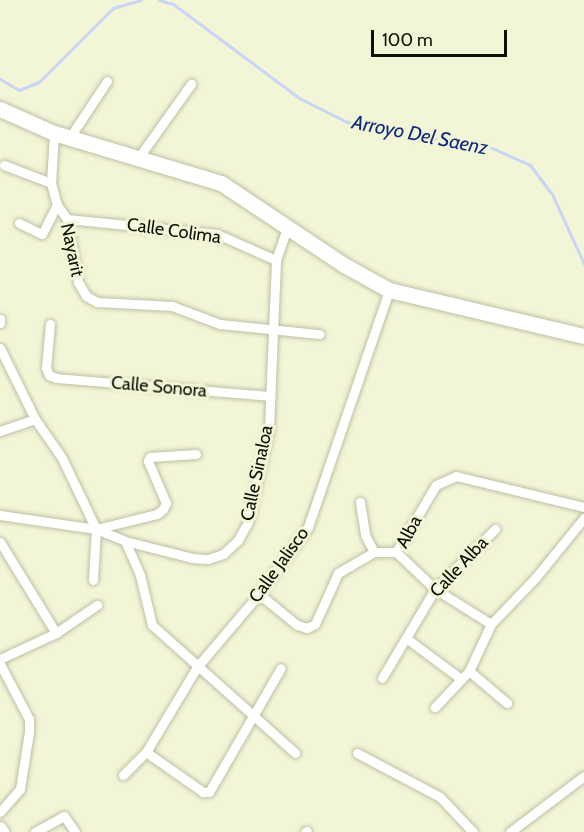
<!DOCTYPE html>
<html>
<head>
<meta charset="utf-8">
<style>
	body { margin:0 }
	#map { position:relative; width:584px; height:832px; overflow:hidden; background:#f3f5d7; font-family:Cabin,sans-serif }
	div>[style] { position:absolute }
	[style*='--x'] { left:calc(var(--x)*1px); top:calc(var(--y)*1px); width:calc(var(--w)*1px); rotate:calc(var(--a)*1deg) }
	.stream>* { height:3px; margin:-1.5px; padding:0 1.5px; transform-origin:1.5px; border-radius:1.5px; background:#c8d6f4 }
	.roads { filter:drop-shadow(0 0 2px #bfc0a4) drop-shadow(0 0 2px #bfc0a4) }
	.street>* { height:9px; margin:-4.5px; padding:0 4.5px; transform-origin:4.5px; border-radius:4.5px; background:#fff }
	.secondary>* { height:14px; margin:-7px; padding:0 7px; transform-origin:7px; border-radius:7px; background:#fff }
	.primary>* { height:15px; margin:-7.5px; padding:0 7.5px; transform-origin:7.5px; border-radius:7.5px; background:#fff }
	span { translate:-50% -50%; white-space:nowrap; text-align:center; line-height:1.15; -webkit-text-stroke:6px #f3f5d7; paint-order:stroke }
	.street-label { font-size:18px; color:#0e0f05 }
	.water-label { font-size:20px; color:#112c7d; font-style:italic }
	.scale { position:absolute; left:371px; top:30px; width:136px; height:27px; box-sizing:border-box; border:3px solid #0e0f05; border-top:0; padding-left:8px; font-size:18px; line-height:21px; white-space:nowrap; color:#0e0f05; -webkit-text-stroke:4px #f3f5d7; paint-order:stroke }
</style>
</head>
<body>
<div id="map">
	<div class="stream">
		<i style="--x:159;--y:0;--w:15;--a:16"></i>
		<i style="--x:173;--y:4;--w:157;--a:36.7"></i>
		<i style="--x:299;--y:98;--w:54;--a:26.6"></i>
		<i style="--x:347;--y:122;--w:68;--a:12.8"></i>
		<i style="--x:413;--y:137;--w:68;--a:5"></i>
		<i style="--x:481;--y:143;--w:54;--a:24.2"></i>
		<i style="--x:530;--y:165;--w:36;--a:53"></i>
		<i style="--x:552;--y:194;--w:77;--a:65.4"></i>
		<i style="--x:0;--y:79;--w:22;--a:30"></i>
		<i style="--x:19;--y:90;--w:22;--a:-22"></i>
		<i style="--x:39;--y:82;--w:105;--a:-45"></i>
		<i style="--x:113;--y:8;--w:29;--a:-16"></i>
	</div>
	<div class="roads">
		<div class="street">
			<i style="--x:54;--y:133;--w:50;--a:93.4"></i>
			<i style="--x:51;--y:183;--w:23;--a:75"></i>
			<i style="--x:57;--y:205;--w:17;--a:54"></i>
			<i style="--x:67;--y:219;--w:64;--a:80.1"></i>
			<i style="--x:78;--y:282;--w:16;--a:60"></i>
			<i style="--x:86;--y:296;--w:13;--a:29"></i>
			<i style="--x:97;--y:302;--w:75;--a:3.1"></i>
			<i style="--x:172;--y:306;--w:51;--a:20.6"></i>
			<i style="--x:220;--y:324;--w:100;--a:5.8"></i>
			<i style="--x:70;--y:137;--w:67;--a:-56.5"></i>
			<i style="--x:139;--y:157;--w:90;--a:-54.5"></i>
			<i style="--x:4;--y:165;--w:50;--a:21"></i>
			<i style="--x:67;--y:219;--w:151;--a:5.7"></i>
			<i style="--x:217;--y:234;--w:64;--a:23.8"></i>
			<i style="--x:19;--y:223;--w:25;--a:26"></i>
			<i style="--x:42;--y:234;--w:33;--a:-63"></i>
			<i style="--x:0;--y:319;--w:4;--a:90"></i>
			<i style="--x:50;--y:324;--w:44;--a:95.2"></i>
			<i style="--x:46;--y:368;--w:8;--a:67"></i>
			<i style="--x:49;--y:375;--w:8;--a:23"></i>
			<i style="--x:56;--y:378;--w:215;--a:4.8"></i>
			<i style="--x:0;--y:348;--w:79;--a:63.8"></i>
			<i style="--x:35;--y:419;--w:47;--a:55.3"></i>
			<i style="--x:62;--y:458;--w:79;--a:64.4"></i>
			<i style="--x:96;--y:529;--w:51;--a:93.4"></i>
			<i style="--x:0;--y:431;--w:37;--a:-19"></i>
			<i style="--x:360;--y:502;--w:33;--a:81"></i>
			<i style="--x:365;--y:535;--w:19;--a:62"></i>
			<i style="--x:0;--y:515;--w:97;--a:8.3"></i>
			<i style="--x:96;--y:529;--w:31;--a:22"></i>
			<i style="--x:125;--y:541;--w:69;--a:14.2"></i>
			<i style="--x:192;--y:558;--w:16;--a:4"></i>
			<i style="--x:208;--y:559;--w:16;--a:-18"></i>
			<i style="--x:223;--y:554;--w:21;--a:-43"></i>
			<i style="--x:238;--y:540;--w:21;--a:-61"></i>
			<i style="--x:248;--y:522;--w:96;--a:-77.4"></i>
			<i style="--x:269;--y:428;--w:168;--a:-87.6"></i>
			<i style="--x:276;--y:260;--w:34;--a:-71"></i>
			<i style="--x:96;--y:529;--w:63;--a:-13.8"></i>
			<i style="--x:157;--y:514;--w:8;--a:-40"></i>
			<i style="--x:163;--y:509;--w:7;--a:-63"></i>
			<i style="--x:166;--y:503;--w:46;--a:-113.2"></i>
			<i style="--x:148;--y:461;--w:4;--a:-63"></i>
			<i style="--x:150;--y:457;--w:46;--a:-3.7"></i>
			<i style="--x:125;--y:541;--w:37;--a:66"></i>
			<i style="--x:140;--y:575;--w:51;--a:76.5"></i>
			<i style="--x:152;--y:625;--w:192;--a:41.8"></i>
			<i style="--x:0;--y:542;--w:107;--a:58.4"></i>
			<i style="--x:396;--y:552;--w:78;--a:-59.2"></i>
			<i style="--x:436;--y:485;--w:22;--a:-24"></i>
			<i style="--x:456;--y:476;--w:132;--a:13.6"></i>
			<i style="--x:396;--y:552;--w:54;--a:43.5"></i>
			<i style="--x:435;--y:589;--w:66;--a:32"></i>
			<i style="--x:491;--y:624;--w:52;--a:115.1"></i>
			<i style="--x:469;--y:671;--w:50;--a:133.4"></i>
			<i style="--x:259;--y:594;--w:49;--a:39.2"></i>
			<i style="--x:297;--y:625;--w:10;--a:17"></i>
			<i style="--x:307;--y:628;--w:9;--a:-27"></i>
			<i style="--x:315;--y:624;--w:56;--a:-65.7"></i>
			<i style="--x:338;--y:573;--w:42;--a:-30.3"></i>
			<i style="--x:374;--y:552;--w:22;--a:0"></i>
			<i style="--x:491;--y:624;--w:65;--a:-46.2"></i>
			<i style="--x:536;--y:577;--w:76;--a:-50.9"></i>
			<i style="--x:406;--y:638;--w:69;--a:36.7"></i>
			<i style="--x:0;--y:659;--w:62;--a:-24.9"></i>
			<i style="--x:56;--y:633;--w:50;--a:-34.3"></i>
			<i style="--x:0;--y:664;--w:62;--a:62.2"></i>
			<i style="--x:29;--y:719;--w:13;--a:90"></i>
			<i style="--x:29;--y:732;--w:58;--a:99"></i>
			<i style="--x:20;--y:789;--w:30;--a:131"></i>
			<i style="--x:469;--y:671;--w:50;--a:40.1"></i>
			<i style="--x:382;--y:678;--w:104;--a:-59.2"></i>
			<i style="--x:435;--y:589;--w:85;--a:-45"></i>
			<i style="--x:146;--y:752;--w:70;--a:35.1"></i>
			<i style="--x:203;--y:792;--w:6;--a:0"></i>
			<i style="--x:209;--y:792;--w:143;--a:-59.9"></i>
			<i style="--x:357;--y:753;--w:94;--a:27.9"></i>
			<i style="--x:440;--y:797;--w:48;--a:46.7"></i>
			<i style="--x:123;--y:775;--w:33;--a:-45"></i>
			<i style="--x:146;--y:752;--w:99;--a:-59"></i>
			<i style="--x:197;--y:667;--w:96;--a:-49.7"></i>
			<i style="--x:259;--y:594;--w:83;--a:-53.8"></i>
			<i style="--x:308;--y:527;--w:250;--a:-71.1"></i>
			<i style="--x:35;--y:832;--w:33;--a:-29"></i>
			<i style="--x:64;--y:816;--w:19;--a:55"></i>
			<i style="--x:305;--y:832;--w:2;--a:-27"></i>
			<i style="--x:510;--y:832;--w:93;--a:-37.1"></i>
		</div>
		<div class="secondary">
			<i style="--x:0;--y:829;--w:4;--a:56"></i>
		</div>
		<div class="primary">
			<i style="--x:0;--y:109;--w:59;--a:24"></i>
			<i style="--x:54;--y:133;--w:174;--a:16.7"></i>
			<i style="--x:221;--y:183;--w:148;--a:33.7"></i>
			<i style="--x:344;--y:265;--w:51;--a:29.1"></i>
			<i style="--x:389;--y:290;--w:200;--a:13.3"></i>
		</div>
	</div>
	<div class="street-label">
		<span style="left:174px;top:231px;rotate:8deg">Calle Colima</span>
		<span style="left:72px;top:250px;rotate:78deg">Nayarit</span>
		<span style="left:159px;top:387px;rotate:5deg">Calle Sonora</span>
		<span style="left:257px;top:473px;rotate:-78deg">Calle Sinaloa</span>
		<span style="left:409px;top:532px;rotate:-62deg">Alba</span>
		<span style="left:279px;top:565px;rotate:-54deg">Calle Jalisco</span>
		<span style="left:459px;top:567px;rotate:-47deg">Calle Alba</span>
	</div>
	<div class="water-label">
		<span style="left:420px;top:135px;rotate:11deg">Arroyo Del Saenz</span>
	</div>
	<div class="scale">100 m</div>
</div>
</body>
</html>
